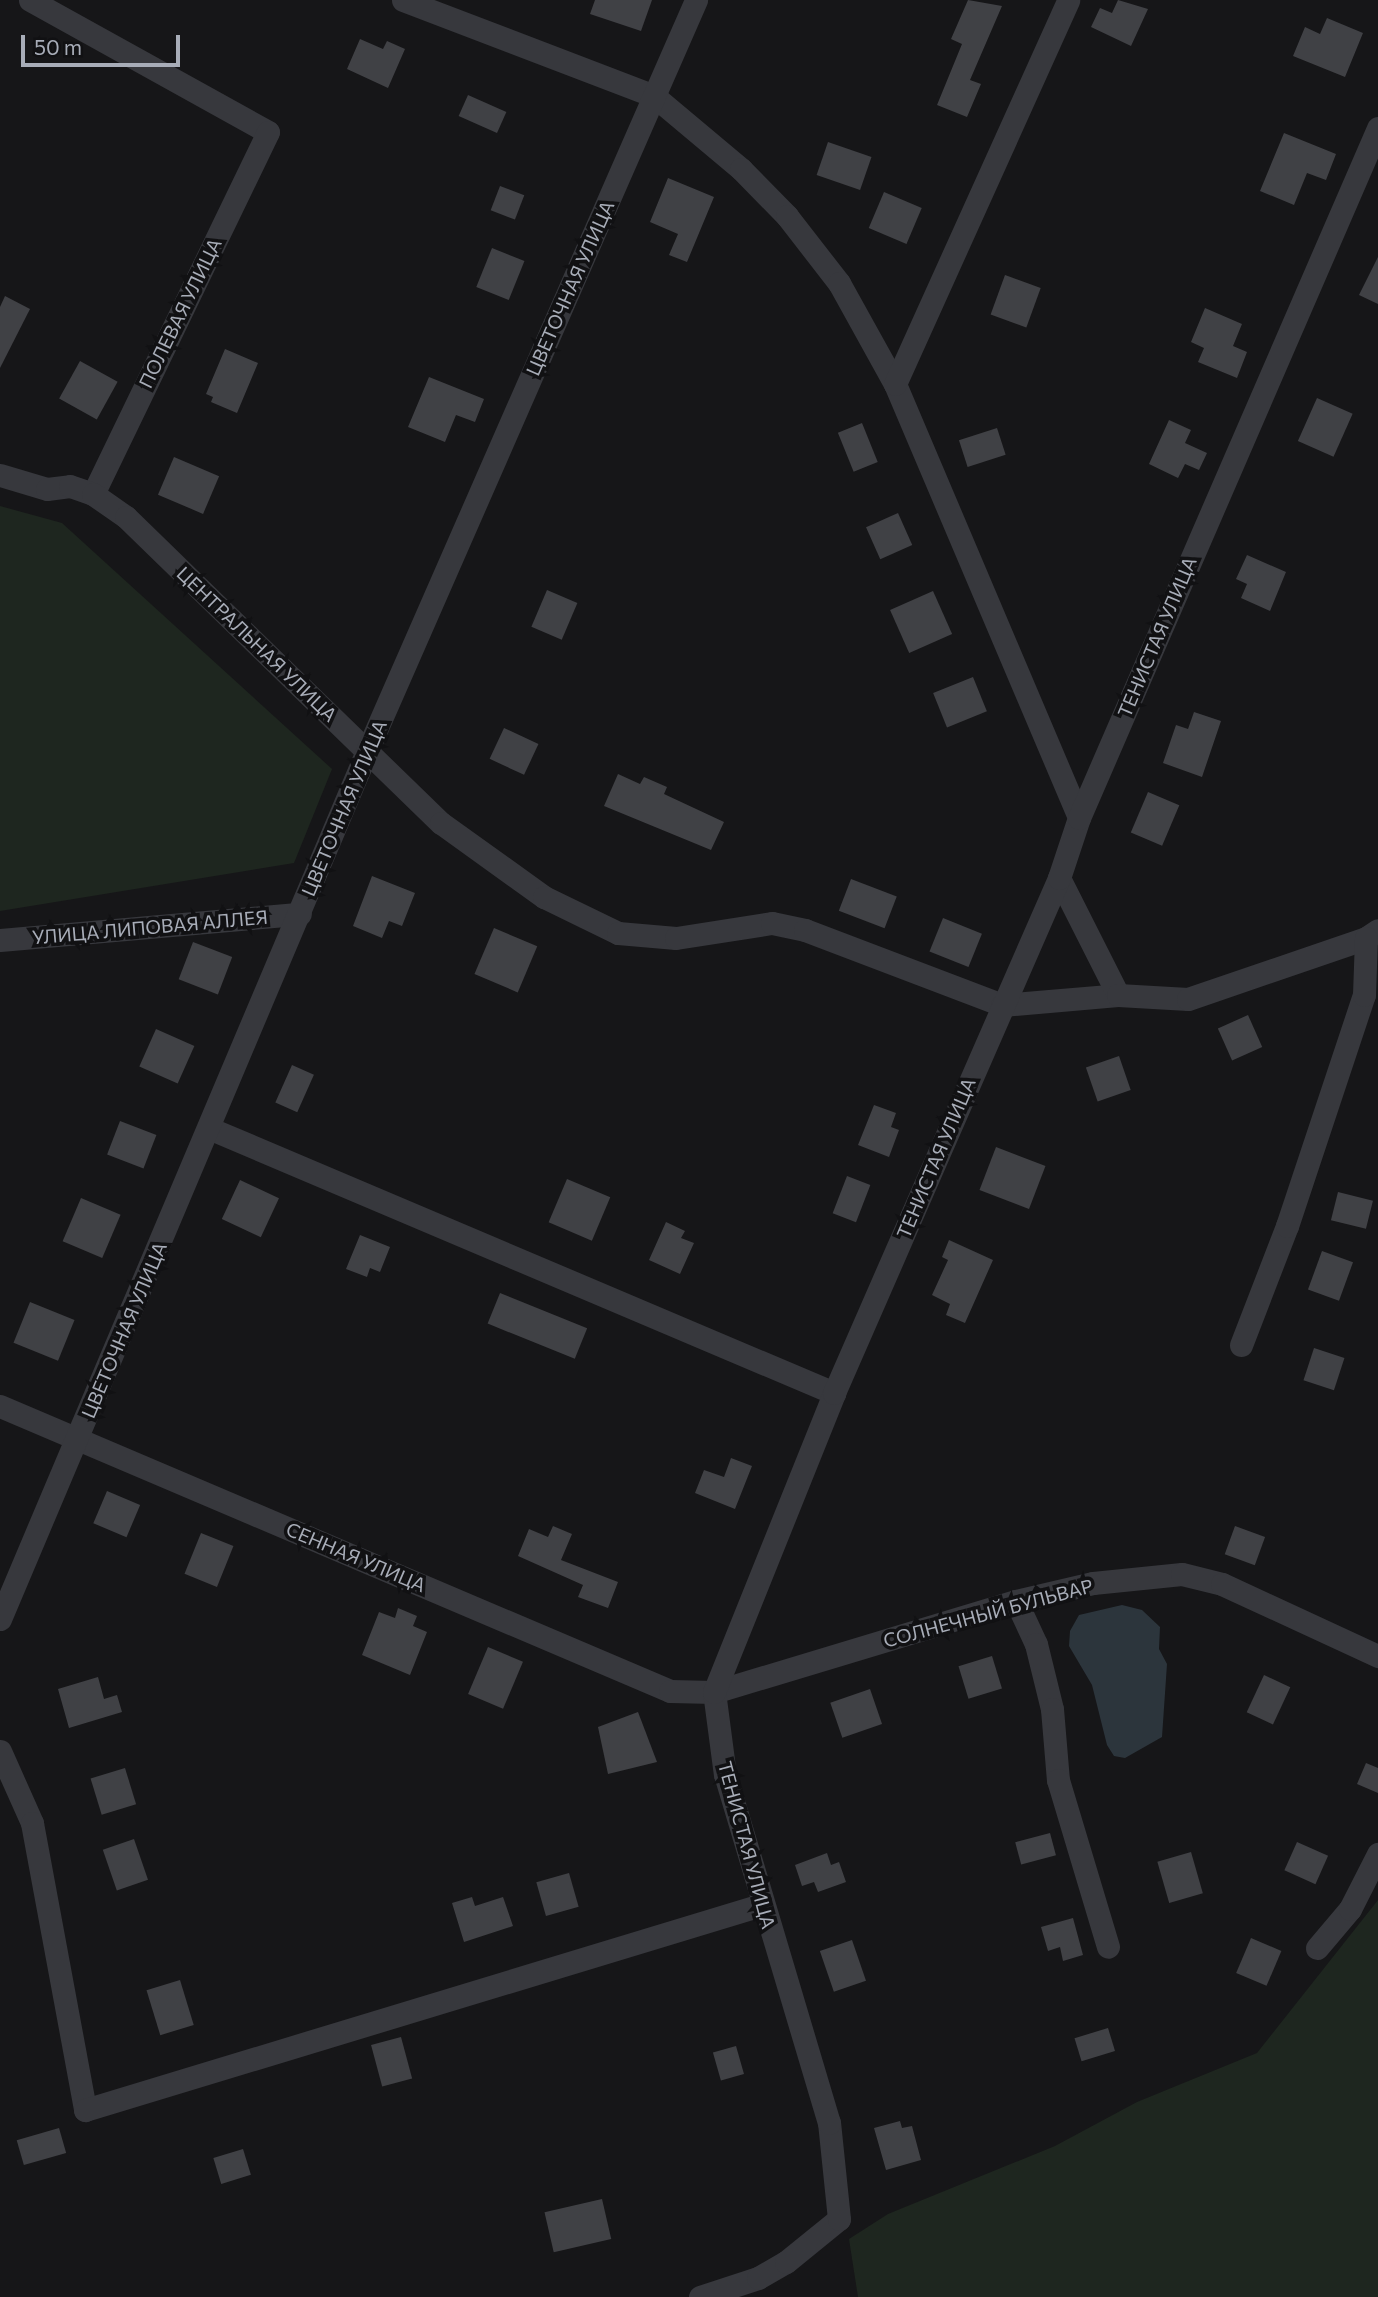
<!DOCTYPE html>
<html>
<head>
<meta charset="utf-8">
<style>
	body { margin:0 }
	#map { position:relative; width:1378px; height:2297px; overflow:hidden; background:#161618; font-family:Commissioner,sans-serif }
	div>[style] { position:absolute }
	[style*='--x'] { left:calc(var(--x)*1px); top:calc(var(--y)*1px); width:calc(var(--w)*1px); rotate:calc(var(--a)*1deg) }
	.green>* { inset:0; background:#1e261f }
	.water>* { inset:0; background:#2c353c }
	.building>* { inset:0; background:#404145; transform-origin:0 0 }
	.minor>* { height:23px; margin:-11.5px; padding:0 11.5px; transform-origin:11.5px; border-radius:11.5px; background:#37383d }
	span { translate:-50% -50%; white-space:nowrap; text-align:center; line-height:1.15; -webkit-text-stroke:7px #111113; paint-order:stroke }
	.street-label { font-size:19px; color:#a8adb8 }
	.scale { position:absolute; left:21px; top:35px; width:159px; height:32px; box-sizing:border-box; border:4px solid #a8adb8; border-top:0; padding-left:9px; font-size:21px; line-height:24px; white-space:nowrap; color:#a8adb8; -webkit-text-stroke:5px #111113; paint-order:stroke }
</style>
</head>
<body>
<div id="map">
	<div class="green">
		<i style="clip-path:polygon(0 506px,62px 523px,332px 769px,294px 863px,0 911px)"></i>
		<i style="clip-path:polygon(1378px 1900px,1378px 2297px,858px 2297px,849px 2239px,888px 2214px,1055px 2146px,1137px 2102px,1257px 2053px)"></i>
	</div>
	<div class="water">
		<i style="clip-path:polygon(1122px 1605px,1142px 1610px,1160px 1627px,1159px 1649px,1167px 1664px,1162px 1737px,1125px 1758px,1114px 1756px,1107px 1745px,1092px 1685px,1069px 1646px,1070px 1631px,1079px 1615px)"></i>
	</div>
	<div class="building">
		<i style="clip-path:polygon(595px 0,652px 0,641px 31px,590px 14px)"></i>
		<i style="clip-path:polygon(968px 0,1002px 6px,970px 80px,981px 84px,967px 117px,937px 105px,962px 44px,951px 39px)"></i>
		<i style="clip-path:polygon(1118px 0,1148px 9px,1131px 46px,1091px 27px,1100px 8px,1112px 13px)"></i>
		<i style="clip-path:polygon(1327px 18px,1363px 33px,1345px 77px,1293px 56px,1305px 27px,1320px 34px)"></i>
		<i style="clip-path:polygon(360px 39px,383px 49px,387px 41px,405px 49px,388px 88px,347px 69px)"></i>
		<i style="left:468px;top:95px;width:42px;height:23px;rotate:24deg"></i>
		<i style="clip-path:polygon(1284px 133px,1336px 154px,1326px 180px,1307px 173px,1294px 205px,1260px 191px)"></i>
		<i style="left:828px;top:142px;width:46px;height:35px;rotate:19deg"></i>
		<i style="clip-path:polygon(668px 178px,714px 197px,687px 262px,669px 255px,678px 234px,650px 222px)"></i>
		<i style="left:500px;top:186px;width:26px;height:26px;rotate:21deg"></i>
		<i style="left:884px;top:192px;width:41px;height:39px;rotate:23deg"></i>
		<i style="left:492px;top:248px;width:35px;height:42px;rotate:22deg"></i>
		<i style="clip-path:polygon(1378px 257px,1378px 304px,1359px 295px)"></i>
		<i style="left:1005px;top:275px;width:38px;height:42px;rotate:20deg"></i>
		<i style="clip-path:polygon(5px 296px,30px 309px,0 368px,0 307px)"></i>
		<i style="clip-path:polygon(1205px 308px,1242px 324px,1233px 346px,1247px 352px,1237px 378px,1198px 362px,1204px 348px,1191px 342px)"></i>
		<i style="clip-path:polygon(225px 349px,258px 363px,237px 413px,211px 402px,213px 397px,206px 394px)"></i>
		<i style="left:80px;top:361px;width:43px;height:43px;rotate:29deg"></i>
		<i style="clip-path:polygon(429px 377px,484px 399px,475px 422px,456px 415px,445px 442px,408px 427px)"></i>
		<i style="left:1317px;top:398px;width:39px;height:47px;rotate:24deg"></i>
		<i style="clip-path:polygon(1169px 420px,1191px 430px,1185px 443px,1207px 453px,1199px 470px,1185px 464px,1178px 478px,1149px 464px)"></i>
		<i style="left:862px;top:423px;width:42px;height:26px;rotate:68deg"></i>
		<i style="left:997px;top:428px;width:28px;height:40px;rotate:72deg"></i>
		<i style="left:174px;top:457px;width:49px;height:41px;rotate:23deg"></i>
		<i style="left:898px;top:513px;width:35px;height:35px;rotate:66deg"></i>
		<i style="clip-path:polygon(1247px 555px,1286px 572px,1270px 611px,1241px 598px,1247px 584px,1236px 579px)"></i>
		<i style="left:547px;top:590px;width:33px;height:40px;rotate:23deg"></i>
		<i style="left:933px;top:591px;width:47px;height:47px;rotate:66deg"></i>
		<i style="left:973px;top:677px;width:37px;height:43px;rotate:68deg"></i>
		<i style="clip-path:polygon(1194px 712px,1221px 721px,1202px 777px,1163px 763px,1176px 725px,1188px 729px)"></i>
		<i style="left:504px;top:728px;width:38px;height:34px;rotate:25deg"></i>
		<i style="clip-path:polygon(618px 774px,640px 784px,644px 777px,667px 787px,664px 794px,724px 822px,711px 850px,604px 806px)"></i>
		<i style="left:1148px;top:792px;width:34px;height:44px;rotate:23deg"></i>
		<i style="clip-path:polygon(372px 876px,415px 893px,402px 926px,389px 921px,382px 938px,353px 926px)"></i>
		<i style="left:851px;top:879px;width:49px;height:34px;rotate:21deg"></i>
		<i style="left:943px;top:918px;width:42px;height:36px;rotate:22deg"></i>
		<i style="left:494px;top:928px;width:47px;height:50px;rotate:23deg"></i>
		<i style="left:193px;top:942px;width:42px;height:40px;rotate:21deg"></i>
		<i style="left:1248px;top:1015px;width:35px;height:33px;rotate:66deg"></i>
		<i style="left:156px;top:1029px;width:42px;height:41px;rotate:24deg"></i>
		<i style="left:1119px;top:1056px;width:36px;height:35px;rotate:71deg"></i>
		<i style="left:292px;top:1065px;width:24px;height:41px;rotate:24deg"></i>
		<i style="clip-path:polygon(874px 1105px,896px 1113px,891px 1127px,899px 1130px,889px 1157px,858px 1145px)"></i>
		<i style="left:120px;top:1121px;width:39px;height:36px;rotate:21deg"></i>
		<i style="left:996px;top:1147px;width:53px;height:46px;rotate:21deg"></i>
		<i style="left:847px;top:1176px;width:25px;height:40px;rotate:21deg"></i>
		<i style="left:567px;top:1179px;width:47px;height:47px;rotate:23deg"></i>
		<i style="left:240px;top:1180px;width:43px;height:43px;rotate:25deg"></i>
		<i style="left:1338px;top:1192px;width:36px;height:29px;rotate:14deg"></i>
		<i style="left:81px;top:1198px;width:43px;height:47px;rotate:23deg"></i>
		<i style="clip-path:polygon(666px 1222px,685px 1231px,681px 1238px,694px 1243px,680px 1274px,649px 1260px)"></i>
		<i style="clip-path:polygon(360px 1235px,390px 1247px,380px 1272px,370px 1268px,367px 1277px,346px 1269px)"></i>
		<i style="clip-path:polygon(949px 1240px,993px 1260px,965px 1323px,946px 1315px,950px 1304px,932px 1295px,948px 1260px,942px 1257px)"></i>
		<i style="left:1322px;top:1251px;width:33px;height:41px;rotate:20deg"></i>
		<i style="left:500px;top:1293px;width:94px;height:33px;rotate:22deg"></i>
		<i style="left:30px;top:1302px;width:48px;height:44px;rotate:22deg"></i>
		<i style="left:1314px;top:1348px;width:32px;height:34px;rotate:18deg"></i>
		<i style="clip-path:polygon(731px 1458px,752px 1466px,735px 1509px,695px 1493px,704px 1470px,724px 1477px)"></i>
		<i style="left:107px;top:1491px;width:36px;height:35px;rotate:23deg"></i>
		<i style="clip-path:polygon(553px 1526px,572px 1534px,561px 1560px,618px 1582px,608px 1608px,578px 1597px,583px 1585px,518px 1556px,529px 1529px,548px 1537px)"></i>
		<i style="left:1235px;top:1526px;width:32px;height:30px;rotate:20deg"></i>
		<i style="left:201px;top:1533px;width:35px;height:44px;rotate:22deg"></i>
		<i style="clip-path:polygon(398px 1608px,417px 1616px,413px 1626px,427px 1632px,410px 1675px,362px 1655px,379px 1612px,395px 1618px)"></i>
		<i style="left:488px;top:1647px;width:38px;height:51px;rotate:23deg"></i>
		<i style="left:992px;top:1656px;width:34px;height:35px;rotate:73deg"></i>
		<i style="left:1264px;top:1675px;width:29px;height:41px;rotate:25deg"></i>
		<i style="clip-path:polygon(98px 1677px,104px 1699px,117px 1695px,122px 1712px,69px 1728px,58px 1689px)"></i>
		<i style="left:870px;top:1689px;width:37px;height:42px;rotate:71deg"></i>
		<i style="clip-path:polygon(638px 1712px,657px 1762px,608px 1774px,598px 1727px)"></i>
		<i style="clip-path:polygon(1366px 1763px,1378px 1768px,1378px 1793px,1357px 1784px)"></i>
		<i style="left:125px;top:1768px;width:38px;height:36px;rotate:73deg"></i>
		<i style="left:1050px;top:1833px;width:23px;height:36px;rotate:75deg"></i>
		<i style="left:134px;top:1839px;width:43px;height:33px;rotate:71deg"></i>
		<i style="left:1297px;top:1842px;width:34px;height:31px;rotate:24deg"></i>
		<i style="left:1191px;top:1852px;width:43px;height:35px;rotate:74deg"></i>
		<i style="clip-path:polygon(827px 1853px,831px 1865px,839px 1862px,846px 1882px,818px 1892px,814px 1882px,802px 1886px,795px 1865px)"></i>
		<i style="left:569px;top:1873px;width:35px;height:34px;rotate:74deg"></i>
		<i style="clip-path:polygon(472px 1897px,475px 1906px,503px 1897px,513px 1926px,464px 1942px,452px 1903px)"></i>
		<i style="clip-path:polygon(1073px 1918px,1083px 1955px,1063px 1961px,1060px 1947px,1048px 1951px,1041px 1927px)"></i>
		<i style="left:1251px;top:1938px;width:33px;height:38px;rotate:23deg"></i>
		<i style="left:852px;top:1940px;width:43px;height:34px;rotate:71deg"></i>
		<i style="left:180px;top:1980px;width:47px;height:35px;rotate:73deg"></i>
		<i style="left:1108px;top:2028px;width:24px;height:35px;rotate:73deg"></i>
		<i style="left:401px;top:2037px;width:43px;height:31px;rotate:75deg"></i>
		<i style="left:736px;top:2046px;width:29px;height:24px;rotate:74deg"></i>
		<i style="clip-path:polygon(900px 2121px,902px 2128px,912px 2126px,921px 2160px,886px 2170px,874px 2128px)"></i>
		<i style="left:59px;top:2128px;width:26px;height:44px;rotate:74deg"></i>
		<i style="left:243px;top:2149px;width:27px;height:31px;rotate:73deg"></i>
		<i style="left:602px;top:2199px;width:41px;height:59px;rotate:77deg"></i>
	</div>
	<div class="minor">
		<i style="--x:30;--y:0;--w:272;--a:29"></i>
		<i style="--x:268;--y:132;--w:402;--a:115.8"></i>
		<i style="--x:403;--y:0;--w:269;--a:20.9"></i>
		<i style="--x:654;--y:96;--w:114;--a:40"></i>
		<i style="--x:741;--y:169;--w:66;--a:45.6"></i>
		<i style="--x:787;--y:216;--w:85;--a:52.2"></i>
		<i style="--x:839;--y:283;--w:115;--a:61"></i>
		<i style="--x:895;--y:384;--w:471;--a:67"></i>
		<i style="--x:895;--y:384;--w:421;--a:-65.7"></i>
		<i style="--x:0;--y:475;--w:49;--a:16.6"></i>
		<i style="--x:47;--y:489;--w:23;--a:-7"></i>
		<i style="--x:70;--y:486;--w:24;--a:19"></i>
		<i style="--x:93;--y:494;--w:40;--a:34.9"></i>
		<i style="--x:126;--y:517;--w:439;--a:44.2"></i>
		<i style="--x:441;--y:823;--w:127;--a:35.7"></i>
		<i style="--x:544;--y:897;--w:82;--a:25.9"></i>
		<i style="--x:618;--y:933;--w:58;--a:4.9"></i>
		<i style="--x:676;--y:938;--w:97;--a:-8.9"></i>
		<i style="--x:772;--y:923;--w:34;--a:12"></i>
		<i style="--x:805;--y:930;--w:211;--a:20.8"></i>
		<i style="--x:1002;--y:1005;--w:116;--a:-4.9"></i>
		<i style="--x:1059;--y:878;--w:131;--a:63.2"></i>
		<i style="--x:1118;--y:995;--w:70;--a:3.3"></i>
		<i style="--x:1188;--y:999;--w:188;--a:-18.9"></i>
		<i style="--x:1366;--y:938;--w:14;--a:-34"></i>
		<i style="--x:0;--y:940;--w:301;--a:-5"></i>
		<i style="--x:211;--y:1129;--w:677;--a:22.97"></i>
		<i style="--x:1241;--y:1345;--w:128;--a:-68.9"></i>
		<i style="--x:1287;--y:1226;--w:243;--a:-71.6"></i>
		<i style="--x:1364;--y:995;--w:57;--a:-88"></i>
		<i style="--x:0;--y:1406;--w:728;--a:23.04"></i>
		<i style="--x:670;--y:1691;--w:44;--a:1.3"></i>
		<i style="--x:714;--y:1692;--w:315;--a:-16.8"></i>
		<i style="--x:1016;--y:1601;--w:79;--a:-13.2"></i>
		<i style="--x:1093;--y:1583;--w:89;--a:-5.8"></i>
		<i style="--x:1182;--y:1574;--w:41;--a:14"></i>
		<i style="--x:1222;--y:1584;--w:172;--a:24.8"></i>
		<i style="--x:1016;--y:1601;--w:47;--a:65.1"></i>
		<i style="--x:1036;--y:1644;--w:67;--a:76.2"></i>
		<i style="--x:1052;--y:1709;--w:71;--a:85.2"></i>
		<i style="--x:1058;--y:1780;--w:174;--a:73.3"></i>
		<i style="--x:0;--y:1619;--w:942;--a:-67.08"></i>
		<i style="--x:367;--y:751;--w:820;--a:-66.34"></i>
		<i style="--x:0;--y:1751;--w:79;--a:66"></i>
		<i style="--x:32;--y:1823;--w:292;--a:79.5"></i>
		<i style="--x:85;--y:2110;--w:706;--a:-16.87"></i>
		<i style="--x:1317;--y:1948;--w:51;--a:-49.8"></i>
		<i style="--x:1350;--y:1909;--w:62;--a:-63"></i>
		<i style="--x:700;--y:2297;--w:61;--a:-18.1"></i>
		<i style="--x:758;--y:2278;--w:32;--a:-30"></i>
		<i style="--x:786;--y:2262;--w:68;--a:-39.1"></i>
		<i style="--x:839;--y:2219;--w:97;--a:-95.9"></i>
		<i style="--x:829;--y:2123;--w:363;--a:-106.6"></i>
		<i style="--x:725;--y:1775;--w:84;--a:-97.5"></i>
		<i style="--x:714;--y:1692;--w:322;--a:-68.1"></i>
		<i style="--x:834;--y:1393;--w:562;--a:-66.4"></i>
		<i style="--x:1059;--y:878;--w:63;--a:-71.6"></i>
		<i style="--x:1079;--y:818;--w:752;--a:-66.57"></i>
	</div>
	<div class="street-label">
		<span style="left:570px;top:288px;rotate:-66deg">ЦВЕТОЧНАЯ УЛИЦА</span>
		<span style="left:180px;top:313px;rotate:-64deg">ПОЛЕВАЯ УЛИЦА</span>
		<span style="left:1157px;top:637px;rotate:-67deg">ТЕНИСТАЯ УЛИЦА</span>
		<span style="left:257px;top:644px;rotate:44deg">ЦЕНТРАЛЬНАЯ УЛИЦА</span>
		<span style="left:344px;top:808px;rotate:-67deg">ЦВЕТОЧНАЯ УЛИЦА</span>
		<span style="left:150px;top:927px;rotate:-5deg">УЛИЦА ЛИПОВАЯ АЛЛЕЯ</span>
		<span style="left:936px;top:1158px;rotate:-67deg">ТЕНИСТАЯ УЛИЦА</span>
		<span style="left:124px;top:1330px;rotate:-67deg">ЦВЕТОЧНАЯ УЛИЦА</span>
		<span style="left:356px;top:1557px;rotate:23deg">СЕННАЯ УЛИЦА</span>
		<span style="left:988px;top:1613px;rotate:-15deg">СОЛНЕЧНЫЙ БУЛЬВАР</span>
		<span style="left:747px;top:1845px;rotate:75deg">ТЕНИСТАЯ УЛИЦА</span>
	</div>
	<div class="scale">50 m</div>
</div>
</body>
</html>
